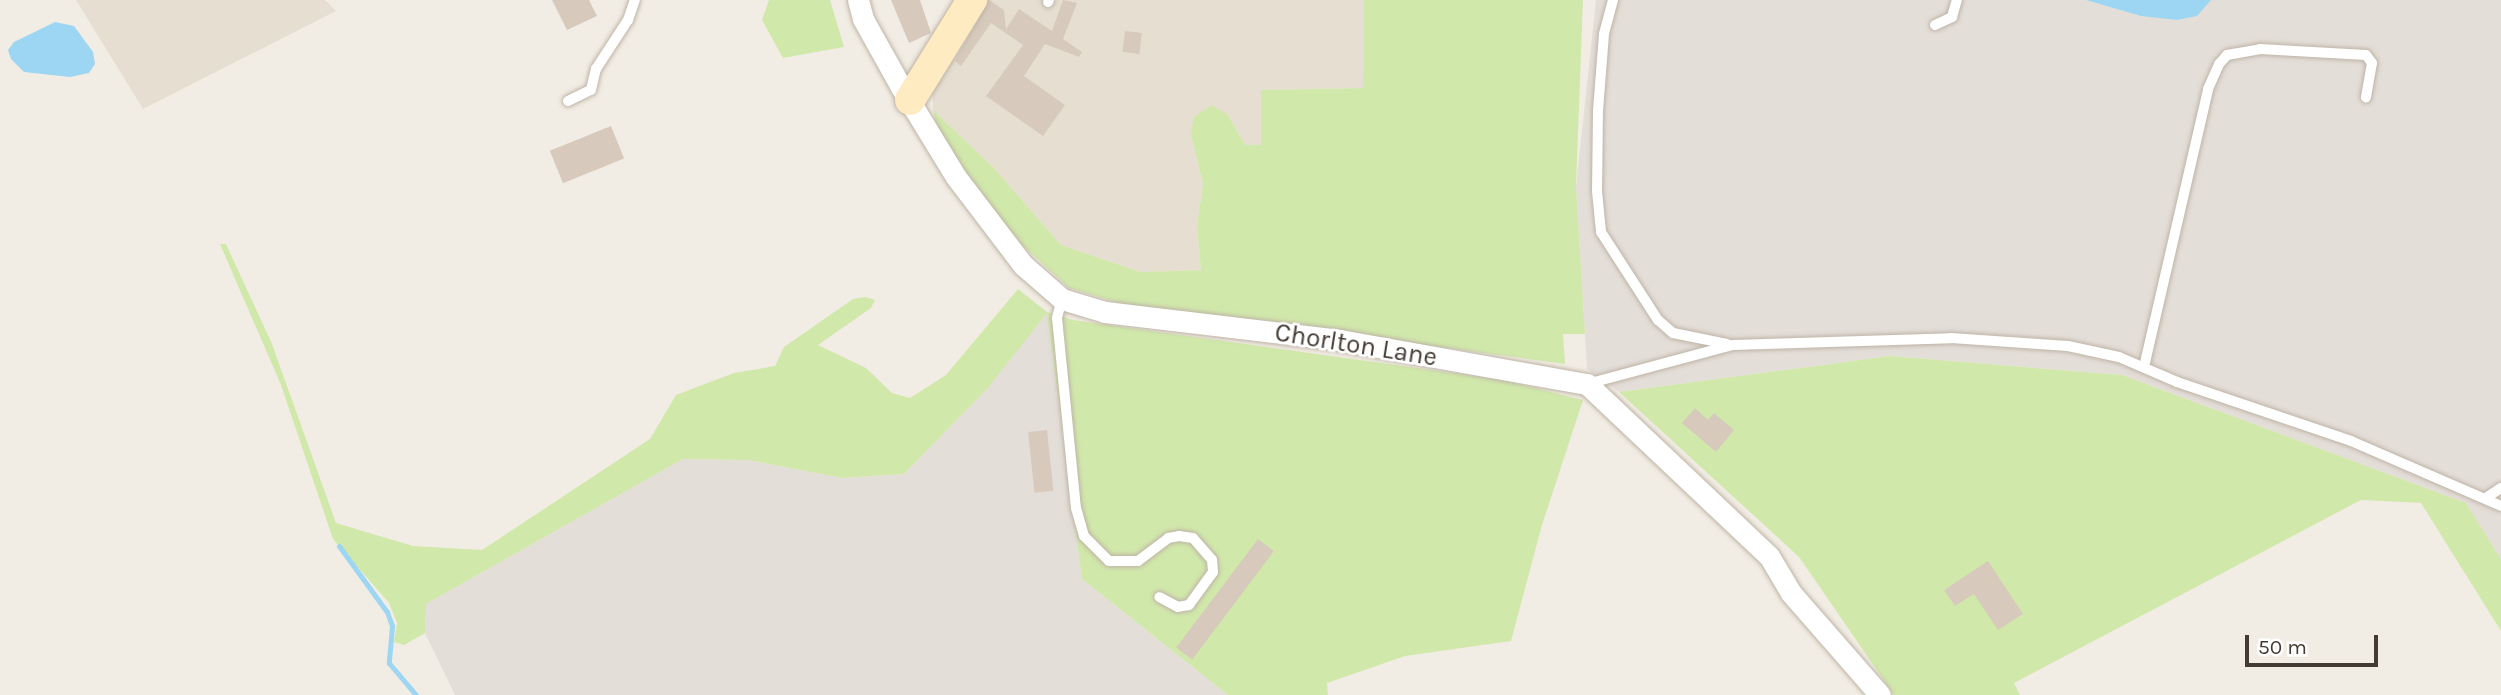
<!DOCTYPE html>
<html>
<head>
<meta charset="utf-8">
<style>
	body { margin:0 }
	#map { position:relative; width:2501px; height:695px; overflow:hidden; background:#f2ede4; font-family:Karla,sans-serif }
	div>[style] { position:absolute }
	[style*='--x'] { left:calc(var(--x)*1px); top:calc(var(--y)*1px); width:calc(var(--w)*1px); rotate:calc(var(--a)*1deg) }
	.residential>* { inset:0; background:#e6ded1 }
	.industrial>* { inset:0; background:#e4ded9 }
	.green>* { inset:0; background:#d1e8ab }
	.water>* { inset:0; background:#9dd6f2 }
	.stream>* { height:5px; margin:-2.5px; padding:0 2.5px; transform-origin:2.5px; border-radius:2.5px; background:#9dd6f2 }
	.building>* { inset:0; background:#d7cabc; transform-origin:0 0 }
	.roads { filter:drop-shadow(0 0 2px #beb4a6) drop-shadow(0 0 2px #beb4a6) }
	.lane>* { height:10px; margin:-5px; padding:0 5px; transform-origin:5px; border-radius:5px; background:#fff }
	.street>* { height:21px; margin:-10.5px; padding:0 10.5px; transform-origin:10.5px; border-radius:10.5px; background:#fff }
	.secondary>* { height:30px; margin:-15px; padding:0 15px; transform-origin:15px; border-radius:15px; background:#ffebc1 }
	span { translate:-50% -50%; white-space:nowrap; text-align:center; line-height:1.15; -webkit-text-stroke:5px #fff; paint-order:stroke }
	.street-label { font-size:26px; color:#443c34 }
	.scale { position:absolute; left:2245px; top:635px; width:133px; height:32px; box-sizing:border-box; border:4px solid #443c34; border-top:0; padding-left:9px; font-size:21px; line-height:24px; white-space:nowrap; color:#443c34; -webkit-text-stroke:5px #fff; paint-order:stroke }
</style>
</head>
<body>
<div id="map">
	<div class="residential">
		<i style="clip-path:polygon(76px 0,325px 0,336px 11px,143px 109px)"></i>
		<i style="clip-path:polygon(980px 0,1364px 0,1363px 88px,1262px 90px,1261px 145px,1245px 145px,1228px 115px,1191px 135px,1203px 184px,1197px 226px,1201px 270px,1141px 272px,1061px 245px,994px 168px,933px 110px,932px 78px)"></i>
	</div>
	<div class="industrial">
		<i style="clip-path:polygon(1596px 0,2501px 0,2501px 559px,2466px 503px,2122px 375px,1890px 356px,1619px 392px,1587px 369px,1576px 186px)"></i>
		<i style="clip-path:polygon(1047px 312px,1082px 579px,1228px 695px,455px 695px,425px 633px,426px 604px,683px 459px,748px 460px,842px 478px,904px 474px,988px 388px)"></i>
	</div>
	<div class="green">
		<i style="clip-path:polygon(769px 0,830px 0,844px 47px,783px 58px,762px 20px)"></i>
		<i style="clip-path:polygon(1364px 0,1583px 0,1576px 186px,1585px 334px,1563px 334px,1565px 364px,1119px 303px,1069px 288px,1021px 244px,976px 189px,938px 131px,933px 110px,994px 168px,1061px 245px,1141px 272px,1201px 270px,1197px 226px,1203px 184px,1191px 135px,1194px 117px,1212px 105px,1228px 115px,1245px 145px,1261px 145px,1261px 90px,1363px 88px)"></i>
		<i style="clip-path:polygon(220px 244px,226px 244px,272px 344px,336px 523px,413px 546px,482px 550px,650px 439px,676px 395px,734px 373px,775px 366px,784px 347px,853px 299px,865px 297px,875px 300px,871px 308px,818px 345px,866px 368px,892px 393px,910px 398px,946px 375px,1018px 289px,1047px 312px,1073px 320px,1503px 380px,1583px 400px,1542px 525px,1511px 641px,1405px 656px,1327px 683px,1328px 695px,1228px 695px,1082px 579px,1047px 313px,988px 388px,904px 474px,842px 478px,748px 460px,683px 459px,426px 604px,425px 633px,404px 645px,394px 642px,397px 623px,389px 603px,333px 539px,281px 385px)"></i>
		<i style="clip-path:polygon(1890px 356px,2122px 375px,2466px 503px,2501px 559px,2501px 631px,2421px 503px,2361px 500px,2014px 683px,2020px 695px,1894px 695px,1799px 557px,1619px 392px)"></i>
	</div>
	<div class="water">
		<i style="clip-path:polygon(2086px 0,2211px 0,2197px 16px,2177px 20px,2141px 16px)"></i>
		<i style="clip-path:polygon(55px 22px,74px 26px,93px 52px,95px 64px,89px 73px,70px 77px,24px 72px,11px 59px,8px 50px,14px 42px)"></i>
	</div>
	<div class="stream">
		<i style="--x:339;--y:546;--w:82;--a:54"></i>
		<i style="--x:387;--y:612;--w:15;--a:70"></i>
		<i style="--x:392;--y:626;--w:37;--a:95"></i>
		<i style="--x:389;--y:663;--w:42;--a:49.8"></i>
	</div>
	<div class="building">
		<i style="clip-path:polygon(552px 0,589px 0,597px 16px,567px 30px)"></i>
		<i style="clip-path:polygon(891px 0,920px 0,931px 33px,909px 43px)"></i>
		<i style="clip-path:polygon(989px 0,1004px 10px,1006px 29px,1019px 9px,1052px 31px,1063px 0,1077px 3px,1063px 39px,1082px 52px,1079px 57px,1045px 44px,1024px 76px,1065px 105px,1043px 136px,986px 96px,1023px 45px,991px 23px,961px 66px,955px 61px)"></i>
		<i style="left:1125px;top:31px;width:17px;height:21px;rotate:7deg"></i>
		<i style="left:611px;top:126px;width:35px;height:66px;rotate:68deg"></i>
		<i style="clip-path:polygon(1695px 408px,1708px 420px,1714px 413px,1734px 430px,1716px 452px,1682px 423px)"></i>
		<i style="left:1047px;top:430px;width:61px;height:19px;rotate:84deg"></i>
		<i style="left:1258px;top:539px;width:20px;height:136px;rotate:37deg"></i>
		<i style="clip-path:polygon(1988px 561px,2023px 614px,1998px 630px,1974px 594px,1955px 606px,1944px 590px)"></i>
	</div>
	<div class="roads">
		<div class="lane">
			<i style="--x:1613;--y:0;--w:35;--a:105"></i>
			<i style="--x:1604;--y:34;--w:77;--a:94.5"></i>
			<i style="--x:1598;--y:111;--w:80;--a:90.7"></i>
			<i style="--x:1597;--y:191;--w:41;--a:84.4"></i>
			<i style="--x:1601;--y:232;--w:105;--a:57.1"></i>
			<i style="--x:1658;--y:320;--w:20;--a:41"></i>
			<i style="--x:1673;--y:333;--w:55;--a:11.5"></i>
			<i style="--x:1048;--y:2;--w:2;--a:-63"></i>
			<i style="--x:1935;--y:25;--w:19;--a:-25"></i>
			<i style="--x:1952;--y:17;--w:18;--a:-74"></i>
			<i style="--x:568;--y:101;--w:25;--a:-26"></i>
			<i style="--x:591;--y:90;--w:22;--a:-77"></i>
			<i style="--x:596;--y:69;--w:59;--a:-56.9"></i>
			<i style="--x:628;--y:20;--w:21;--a:-71"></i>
			<i style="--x:1062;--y:299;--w:20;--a:105"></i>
			<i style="--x:1057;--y:318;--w:191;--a:84.3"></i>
			<i style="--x:1076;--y:508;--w:29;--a:74"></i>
			<i style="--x:1084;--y:536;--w:35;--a:45"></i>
			<i style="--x:1109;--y:561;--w:29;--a:0"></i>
			<i style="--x:1138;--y:561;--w:38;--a:-37"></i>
			<i style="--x:1168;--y:538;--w:11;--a:-10"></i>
			<i style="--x:1179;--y:536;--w:14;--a:8"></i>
			<i style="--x:1193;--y:538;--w:29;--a:49"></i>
			<i style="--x:1212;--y:560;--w:12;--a:85"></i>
			<i style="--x:1213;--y:572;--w:41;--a:126"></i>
			<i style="--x:1189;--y:605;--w:11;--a:170"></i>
			<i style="--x:1178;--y:607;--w:21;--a:-152"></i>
			<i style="--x:2144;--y:367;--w:285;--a:-77"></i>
			<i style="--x:2208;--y:89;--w:27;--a:-66"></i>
			<i style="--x:2219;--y:64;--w:12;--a:-48"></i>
			<i style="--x:2227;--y:55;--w:34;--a:-10"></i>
			<i style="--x:2260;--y:49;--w:106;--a:3.2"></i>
			<i style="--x:2366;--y:55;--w:10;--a:53"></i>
			<i style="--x:2372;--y:63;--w:35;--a:100"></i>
			<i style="--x:1587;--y:384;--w:151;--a:-15"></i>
			<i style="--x:1733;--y:345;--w:218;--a:-1.8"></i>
			<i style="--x:1951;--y:338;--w:117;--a:3.9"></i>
			<i style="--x:2068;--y:346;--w:52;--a:12.2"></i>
			<i style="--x:2119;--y:357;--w:63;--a:23.3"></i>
			<i style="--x:2177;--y:382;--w:184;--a:18.7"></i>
			<i style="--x:2351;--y:441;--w:163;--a:23.4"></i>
			<i style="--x:2486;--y:498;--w:18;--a:-34"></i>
		</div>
		<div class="street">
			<i style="--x:858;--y:0;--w:20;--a:75"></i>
			<i style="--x:863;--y:19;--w:78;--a:60.8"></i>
			<i style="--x:901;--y:87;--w:105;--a:58.6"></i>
			<i style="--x:956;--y:177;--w:111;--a:52.7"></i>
			<i style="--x:1023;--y:265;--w:52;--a:41.1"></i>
			<i style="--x:1062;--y:299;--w:45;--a:16.8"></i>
			<i style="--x:1105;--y:312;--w:236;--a:6.8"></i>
			<i style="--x:1339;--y:340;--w:252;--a:10.1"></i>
			<i style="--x:1587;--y:384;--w:250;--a:43.4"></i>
			<i style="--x:1769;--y:556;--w:43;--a:59.3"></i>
			<i style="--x:1791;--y:593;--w:135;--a:48.9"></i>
		</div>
		<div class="secondary">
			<i style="--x:910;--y:100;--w:118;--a:-58.2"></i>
		</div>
	</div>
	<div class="street-label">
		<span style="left:1356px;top:345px;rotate:9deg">Chorlton Lane</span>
	</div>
	<div class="scale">50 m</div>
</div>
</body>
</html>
